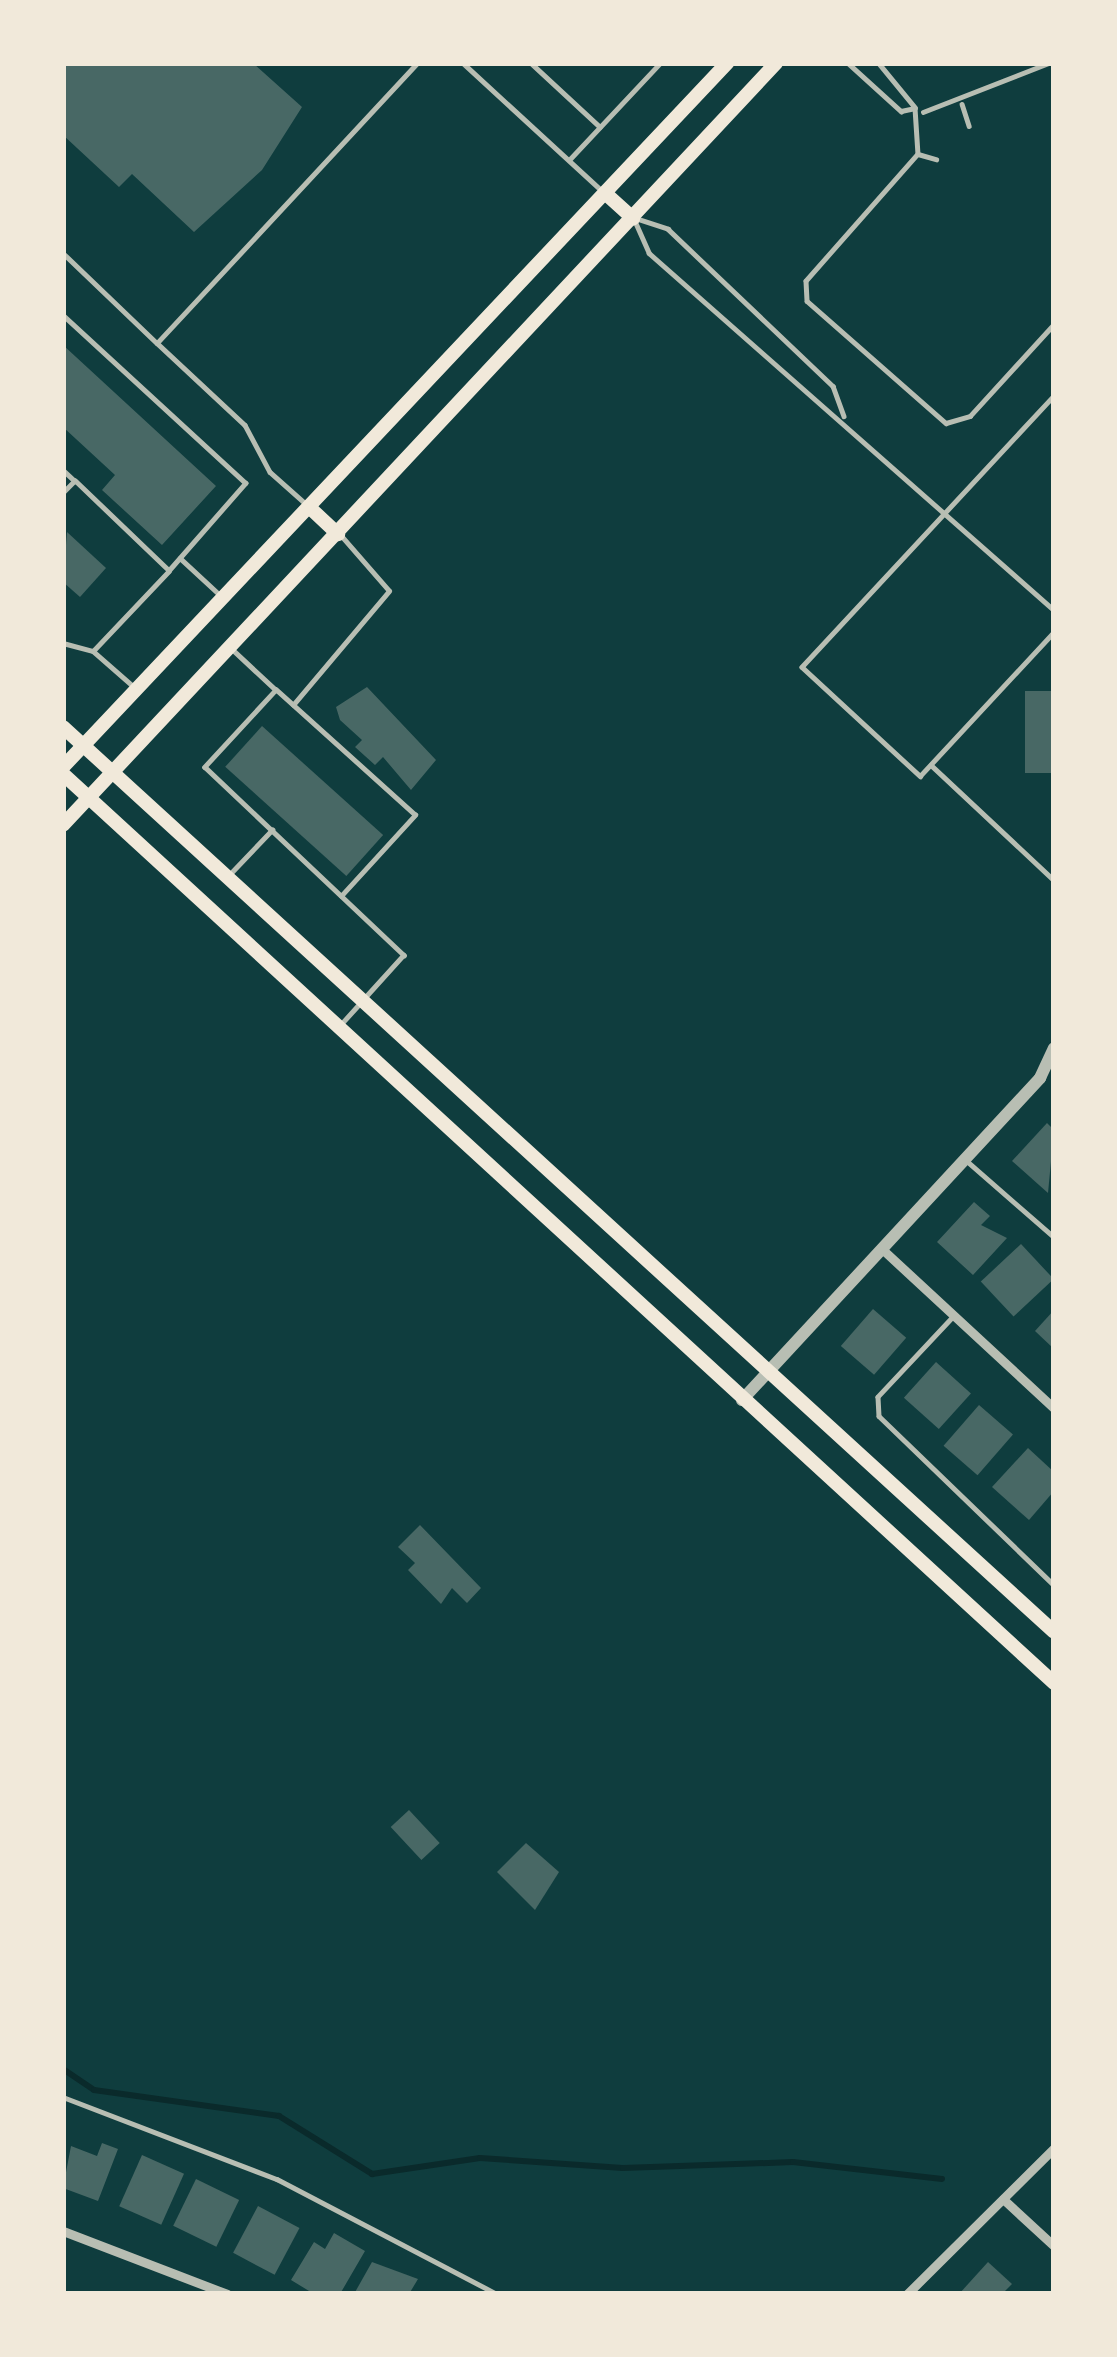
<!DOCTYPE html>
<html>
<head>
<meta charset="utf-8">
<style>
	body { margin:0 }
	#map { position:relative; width:1117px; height:2357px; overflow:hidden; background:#0f3d3e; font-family:"Noto Sans",sans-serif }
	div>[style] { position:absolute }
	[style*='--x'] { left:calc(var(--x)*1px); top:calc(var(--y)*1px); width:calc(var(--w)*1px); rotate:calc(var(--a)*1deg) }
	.stream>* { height:6px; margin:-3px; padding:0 3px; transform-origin:3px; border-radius:3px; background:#0a2a2b }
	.building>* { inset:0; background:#486865; transform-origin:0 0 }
	.service>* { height:4.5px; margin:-2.25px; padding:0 2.25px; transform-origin:2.25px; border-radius:2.25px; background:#b8beb3 }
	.minor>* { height:9px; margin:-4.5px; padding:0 4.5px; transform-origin:4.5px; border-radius:4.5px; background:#b8beb3 }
	.tertiary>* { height:12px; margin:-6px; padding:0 6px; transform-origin:6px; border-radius:6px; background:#b8beb3 }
	.secondary>* { height:14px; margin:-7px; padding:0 7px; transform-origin:7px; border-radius:7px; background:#f1e9da }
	span { translate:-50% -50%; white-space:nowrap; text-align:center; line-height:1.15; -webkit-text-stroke:10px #f1e9da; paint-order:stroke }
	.frame { position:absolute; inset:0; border:66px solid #f1e9da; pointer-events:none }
</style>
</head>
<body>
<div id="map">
	<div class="stream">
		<i style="--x:63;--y:2069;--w:37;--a:34"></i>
		<i style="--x:94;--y:2090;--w:187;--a:8"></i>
		<i style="--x:279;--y:2116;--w:110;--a:31.9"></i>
		<i style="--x:372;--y:2174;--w:109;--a:-8.4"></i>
		<i style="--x:480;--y:2158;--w:143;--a:4"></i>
		<i style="--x:623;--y:2168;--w:170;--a:-2"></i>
		<i style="--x:793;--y:2162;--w:150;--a:6.5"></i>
	</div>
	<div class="building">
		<i style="clip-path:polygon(63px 63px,253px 63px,302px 107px,262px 170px,194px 232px,132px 174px,119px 187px,63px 135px)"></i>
		<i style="clip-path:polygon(63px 345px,216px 486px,162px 545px,102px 490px,115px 475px,63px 427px)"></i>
		<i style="clip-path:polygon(67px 532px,106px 568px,80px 597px,63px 582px)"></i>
		<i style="clip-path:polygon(367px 687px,436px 760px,411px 790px,383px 757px,375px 765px,355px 747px,362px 740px,340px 720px,336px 707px)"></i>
		<i style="left:1054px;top:691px;width:82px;height:29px;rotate:90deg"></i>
		<i style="left:262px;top:726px;width:163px;height:55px;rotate:42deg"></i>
		<i style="clip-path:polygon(1047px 1123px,1054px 1130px,1048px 1193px,1012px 1161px)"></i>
		<i style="clip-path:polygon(974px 1202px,990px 1216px,981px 1225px,1007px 1238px,973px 1275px,937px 1242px)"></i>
		<i style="left:1021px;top:1244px;width:48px;height:55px;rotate:47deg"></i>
		<i style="left:873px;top:1309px;width:44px;height:49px;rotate:41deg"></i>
		<i style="clip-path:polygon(1054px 1310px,1054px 1349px,1035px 1331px)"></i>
		<i style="left:936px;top:1362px;width:47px;height:48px;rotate:42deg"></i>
		<i style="left:979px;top:1405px;width:45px;height:54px;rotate:41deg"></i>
		<i style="clip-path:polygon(1028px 1448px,1054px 1472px,1054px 1491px,1029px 1520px,992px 1487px)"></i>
		<i style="clip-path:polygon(420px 1525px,481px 1588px,467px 1603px,452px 1588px,441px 1604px,408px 1570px,415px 1563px,398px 1547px)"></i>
		<i style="left:409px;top:1810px;width:45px;height:25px;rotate:47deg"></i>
		<i style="clip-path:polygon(526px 1843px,559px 1872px,535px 1910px,497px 1872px)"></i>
		<i style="clip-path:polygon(102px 2143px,118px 2149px,98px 2201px,63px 2188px,71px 2146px,97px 2156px)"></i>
		<i style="left:142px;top:2155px;width:46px;height:56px;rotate:24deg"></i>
		<i style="left:196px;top:2179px;width:48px;height:52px;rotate:26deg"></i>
		<i style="left:258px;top:2206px;width:47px;height:53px;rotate:28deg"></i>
		<i style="clip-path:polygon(334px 2233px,365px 2251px,340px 2294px,314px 2294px,291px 2280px,314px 2242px,325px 2249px)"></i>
		<i style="clip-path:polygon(372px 2262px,418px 2279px,409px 2294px,354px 2294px)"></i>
		<i style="clip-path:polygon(988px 2262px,1012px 2284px,1002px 2294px,959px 2294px)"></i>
	</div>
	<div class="service">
		<i style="--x:463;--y:63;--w:186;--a:42.6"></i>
		<i style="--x:531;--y:63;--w:94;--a:42.8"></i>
		<i style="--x:848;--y:63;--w:72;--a:42.2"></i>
		<i style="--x:901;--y:111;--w:14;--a:-12"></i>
		<i style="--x:915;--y:108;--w:58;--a:-129.4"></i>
		<i style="--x:962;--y:104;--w:23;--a:72"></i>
		<i style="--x:915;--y:108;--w:46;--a:86.3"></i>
		<i style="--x:918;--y:154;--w:169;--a:131.4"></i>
		<i style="--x:806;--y:281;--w:20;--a:87"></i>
		<i style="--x:807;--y:301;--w:185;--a:41.3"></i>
		<i style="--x:946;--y:423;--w:25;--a:-16"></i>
		<i style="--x:970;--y:416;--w:125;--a:-47.6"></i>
		<i style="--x:923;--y:112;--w:135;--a:-21.3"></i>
		<i style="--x:918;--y:154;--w:19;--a:16"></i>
		<i style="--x:569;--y:160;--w:133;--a:-46.8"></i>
		<i style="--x:635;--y:218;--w:35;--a:18"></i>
		<i style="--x:668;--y:229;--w:228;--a:43.6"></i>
		<i style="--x:833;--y:386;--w:32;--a:70"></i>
		<i style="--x:635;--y:221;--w:35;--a:66"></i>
		<i style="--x:649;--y:253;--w:540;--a:41.4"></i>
		<i style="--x:63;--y:253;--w:130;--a:43.8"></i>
		<i style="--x:157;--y:343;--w:382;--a:-47.1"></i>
		<i style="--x:63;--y:315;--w:248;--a:42.6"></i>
		<i style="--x:246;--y:483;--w:117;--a:131.2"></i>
		<i style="--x:169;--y:571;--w:130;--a:-136.2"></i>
		<i style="--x:157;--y:343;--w:120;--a:43"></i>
		<i style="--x:245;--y:425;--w:53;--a:62"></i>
		<i style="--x:270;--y:472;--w:48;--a:41.6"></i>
		<i style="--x:1054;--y:396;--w:370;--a:132.9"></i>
		<i style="--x:802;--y:667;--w:161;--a:42.7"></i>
		<i style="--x:920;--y:776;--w:197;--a:-47.1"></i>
		<i style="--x:63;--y:470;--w:16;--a:43"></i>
		<i style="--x:75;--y:481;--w:17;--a:135"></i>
		<i style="--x:180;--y:558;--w:53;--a:42.7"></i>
		<i style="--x:63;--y:643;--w:31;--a:15"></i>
		<i style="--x:93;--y:651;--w:53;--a:41.2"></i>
		<i style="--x:232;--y:649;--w:60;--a:43"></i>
		<i style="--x:93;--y:651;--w:110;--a:-46.5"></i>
		<i style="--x:293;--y:705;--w:149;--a:-49.9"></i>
		<i style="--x:389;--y:591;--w:73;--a:-131.1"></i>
		<i style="--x:931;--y:765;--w:168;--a:43.1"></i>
		<i style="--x:228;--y:876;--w:64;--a:-46.3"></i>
		<i style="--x:341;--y:896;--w:110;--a:-47.6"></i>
		<i style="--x:415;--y:815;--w:187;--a:-138"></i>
		<i style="--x:276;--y:690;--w:105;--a:132.7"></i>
		<i style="--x:205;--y:767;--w:274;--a:43.4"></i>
		<i style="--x:404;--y:955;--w:55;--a:132.1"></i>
		<i style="--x:343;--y:1022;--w:24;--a:-48"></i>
		<i style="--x:968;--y:1162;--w:114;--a:41.1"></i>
		<i style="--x:954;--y:1316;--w:111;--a:133.2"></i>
		<i style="--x:878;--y:1397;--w:19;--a:87"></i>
		<i style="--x:879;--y:1416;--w:243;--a:44"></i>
		<i style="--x:63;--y:2097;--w:229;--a:21"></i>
		<i style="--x:277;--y:2179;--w:248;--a:27.6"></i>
	</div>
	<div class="minor">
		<i style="--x:882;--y:1249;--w:234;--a:42.8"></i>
		<i style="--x:1003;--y:2199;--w:69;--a:42.7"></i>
		<i style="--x:63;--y:2231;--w:176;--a:21"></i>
		<i style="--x:907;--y:2294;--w:207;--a:-44.8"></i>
	</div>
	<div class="tertiary">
		<i style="--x:742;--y:1400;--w:439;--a:-47.2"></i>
		<i style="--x:1040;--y:1078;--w:33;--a:-65"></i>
	</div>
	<div class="secondary">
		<i style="--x:605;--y:193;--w:38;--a:42"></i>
		<i style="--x:309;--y:507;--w:40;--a:43"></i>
		<i style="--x:63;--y:727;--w:1342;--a:42.4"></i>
		<i style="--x:63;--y:767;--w:968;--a:-46.67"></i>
		<i style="--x:63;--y:774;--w:1345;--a:42.53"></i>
		<i style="--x:63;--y:825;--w:1044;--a:-46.9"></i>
	</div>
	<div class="frame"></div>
</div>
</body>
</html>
